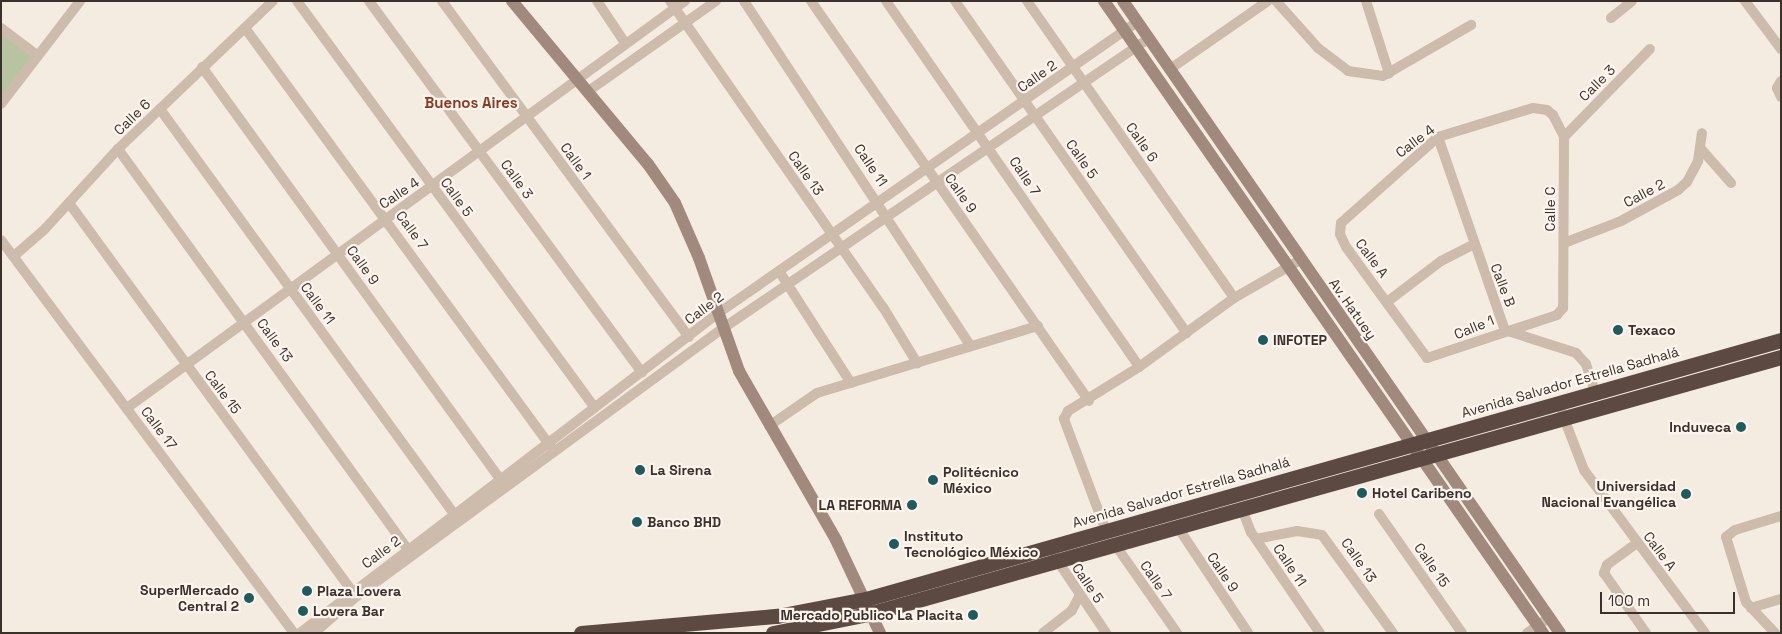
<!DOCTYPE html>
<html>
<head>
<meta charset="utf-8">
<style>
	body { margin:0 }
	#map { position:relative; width:1782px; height:634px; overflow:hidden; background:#f4ebe1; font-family:"Space Grotesk",sans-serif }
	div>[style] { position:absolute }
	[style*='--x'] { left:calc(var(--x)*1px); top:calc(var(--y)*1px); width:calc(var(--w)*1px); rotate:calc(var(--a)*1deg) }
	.green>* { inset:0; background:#b8c4a0 }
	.street>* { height:10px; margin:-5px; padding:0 5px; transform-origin:5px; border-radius:5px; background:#cdbbac }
	.secondary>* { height:12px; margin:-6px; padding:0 6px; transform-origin:6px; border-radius:6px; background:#a18a7d }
	.highway>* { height:15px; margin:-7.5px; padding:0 7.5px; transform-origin:7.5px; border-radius:7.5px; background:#5c4a42 }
	.dots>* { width:14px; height:14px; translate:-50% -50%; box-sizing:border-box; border:2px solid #fbf5ee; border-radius:50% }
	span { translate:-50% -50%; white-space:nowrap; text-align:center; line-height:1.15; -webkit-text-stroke:4.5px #fbf5ee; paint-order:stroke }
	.street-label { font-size:14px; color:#3b302b }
	.poi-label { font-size:14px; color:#3b302b; font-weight:700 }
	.left { translate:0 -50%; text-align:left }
	.right { translate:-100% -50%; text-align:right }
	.neighbourhood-label { font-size:15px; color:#8c3b22; font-weight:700 }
	.frame { position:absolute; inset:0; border:2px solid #3b302b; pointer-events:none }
	.scale { position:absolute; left:1600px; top:592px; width:135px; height:22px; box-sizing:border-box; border:2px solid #3b302b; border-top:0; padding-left:6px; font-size:15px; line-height:18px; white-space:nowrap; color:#3b302b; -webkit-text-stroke:4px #fbf5ee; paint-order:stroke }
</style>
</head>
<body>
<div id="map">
	<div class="green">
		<i style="clip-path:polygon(1px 30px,35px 56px,1px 101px)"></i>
	</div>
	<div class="street">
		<i style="--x:297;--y:1;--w:504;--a:53.79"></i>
		<i style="--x:369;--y:1;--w:461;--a:53.7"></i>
		<i style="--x:442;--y:1;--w:417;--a:53.7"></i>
		<i style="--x:597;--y:1;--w:50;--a:56.3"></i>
		<i style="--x:670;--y:1;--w:373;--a:55.2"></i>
		<i style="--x:883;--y:307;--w:66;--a:58.7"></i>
		<i style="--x:744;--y:1;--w:413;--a:56.7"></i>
		<i style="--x:811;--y:1;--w:487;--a:55.2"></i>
		<i style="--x:886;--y:1;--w:445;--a:55.3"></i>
		<i style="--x:955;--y:1;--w:405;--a:55.1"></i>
		<i style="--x:1027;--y:1;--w:362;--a:55.1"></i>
		<i style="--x:1276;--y:1;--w:63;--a:48.2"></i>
		<i style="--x:1318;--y:48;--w:38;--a:37"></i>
		<i style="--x:1348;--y:71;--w:35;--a:8"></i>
		<i style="--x:1383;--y:76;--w:102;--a:-30.1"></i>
		<i style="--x:1366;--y:1;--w:76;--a:72.3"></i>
		<i style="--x:1745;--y:1;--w:60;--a:53.1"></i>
		<i style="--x:1611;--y:18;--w:27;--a:-39"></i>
		<i style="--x:1;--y:28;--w:46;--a:37.1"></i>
		<i style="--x:245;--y:28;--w:519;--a:53.86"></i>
		<i style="--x:202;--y:67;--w:508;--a:54.12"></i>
		<i style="--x:1170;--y:69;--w:119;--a:-34.8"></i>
		<i style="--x:1781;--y:81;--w:8;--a:120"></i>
		<i style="--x:1777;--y:88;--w:10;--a:66"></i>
		<i style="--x:587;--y:92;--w:158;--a:-35.2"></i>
		<i style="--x:1;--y:104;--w:130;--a:-52.5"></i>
		<i style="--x:1533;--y:108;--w:14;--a:8"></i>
		<i style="--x:1547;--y:110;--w:8;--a:40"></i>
		<i style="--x:1553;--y:115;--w:25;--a:63"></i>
		<i style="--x:1564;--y:137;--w:171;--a:90.3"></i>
		<i style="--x:1563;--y:308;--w:9;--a:131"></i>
		<i style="--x:1557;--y:315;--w:137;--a:161.7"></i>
		<i style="--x:1427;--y:358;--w:137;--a:-126.1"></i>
		<i style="--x:1346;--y:247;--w:14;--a:-115"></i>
		<i style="--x:1340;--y:234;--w:11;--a:-85"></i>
		<i style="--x:1341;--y:223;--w:130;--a:-41.6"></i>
		<i style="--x:1438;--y:137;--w:99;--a:-17"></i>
		<i style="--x:160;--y:109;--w:500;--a:54.02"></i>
		<i style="--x:1438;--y:137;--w:204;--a:70.9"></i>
		<i style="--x:1505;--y:330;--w:75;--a:17.9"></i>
		<i style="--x:1576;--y:353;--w:15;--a:48"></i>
		<i style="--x:1586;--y:364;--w:29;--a:72"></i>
		<i style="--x:1564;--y:137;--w:123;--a:-45.7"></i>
		<i style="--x:118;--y:149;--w:494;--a:54.1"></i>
		<i style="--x:1702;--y:150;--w:44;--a:48.7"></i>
		<i style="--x:69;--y:203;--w:487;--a:53.9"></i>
		<i style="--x:1;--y:240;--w:490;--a:53.3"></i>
		<i style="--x:1564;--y:243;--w:61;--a:-21.1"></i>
		<i style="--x:1621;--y:221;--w:65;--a:-28.5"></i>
		<i style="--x:1678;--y:190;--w:12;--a:-42"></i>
		<i style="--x:1687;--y:182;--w:24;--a:-62"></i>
		<i style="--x:1698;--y:161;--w:28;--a:-82"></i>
		<i style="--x:14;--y:256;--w:38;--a:-41"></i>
		<i style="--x:43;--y:231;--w:111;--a:-47.6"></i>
		<i style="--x:118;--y:149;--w:214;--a:-43.7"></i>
		<i style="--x:779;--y:271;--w:133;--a:57.3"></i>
		<i style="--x:1387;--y:302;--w:68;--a:-37.2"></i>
		<i style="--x:1441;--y:261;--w:36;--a:-27"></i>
		<i style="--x:127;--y:408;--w:691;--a:-36.11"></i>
		<i style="--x:1562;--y:413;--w:61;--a:68.9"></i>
		<i style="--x:1584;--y:470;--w:203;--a:53.4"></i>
		<i style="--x:769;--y:426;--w:58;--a:-34.5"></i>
		<i style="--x:817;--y:393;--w:231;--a:-16.9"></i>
		<i style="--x:1242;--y:509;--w:25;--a:69"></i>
		<i style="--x:1251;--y:532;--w:122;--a:55.7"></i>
		<i style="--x:1379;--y:514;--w:145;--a:55.1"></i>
		<i style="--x:1177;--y:526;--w:128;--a:56.4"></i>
		<i style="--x:1106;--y:531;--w:120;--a:-110.6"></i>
		<i style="--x:1064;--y:419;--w:9;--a:-63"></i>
		<i style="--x:1068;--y:411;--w:84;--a:-31.8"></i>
		<i style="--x:1139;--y:367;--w:117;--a:-36"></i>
		<i style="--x:1234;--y:298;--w:76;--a:-29.9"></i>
		<i style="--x:1256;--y:539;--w:42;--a:-11"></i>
		<i style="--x:1297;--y:531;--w:25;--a:9"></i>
		<i style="--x:1322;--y:535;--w:121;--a:54.1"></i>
		<i style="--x:1114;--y:543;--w:110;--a:55"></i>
		<i style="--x:1637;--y:543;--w:37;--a:144"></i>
		<i style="--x:1607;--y:565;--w:9;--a:111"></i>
		<i style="--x:1604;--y:573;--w:73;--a:55"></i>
		<i style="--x:1055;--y:557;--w:92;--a:56.1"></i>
		<i style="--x:1751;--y:608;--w:31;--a:-17"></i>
		<i style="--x:300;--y:633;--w:525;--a:-37.42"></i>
		<i style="--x:717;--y:314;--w:512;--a:-34.81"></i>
		<i style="--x:314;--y:633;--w:57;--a:-40.7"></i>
		<i style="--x:357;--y:596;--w:452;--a:-36.2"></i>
		<i style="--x:722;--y:329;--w:515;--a:-34.25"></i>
		<i style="--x:1043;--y:633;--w:37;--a:-38"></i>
		<i style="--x:1072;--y:610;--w:15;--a:-62"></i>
		<i style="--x:1527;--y:633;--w:28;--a:-35"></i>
		<i style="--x:1775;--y:633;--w:42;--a:-133.1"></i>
		<i style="--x:1746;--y:602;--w:68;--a:-107.1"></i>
		<i style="--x:1726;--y:537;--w:11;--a:-38"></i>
		<i style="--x:1735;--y:530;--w:48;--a:-16.9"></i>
	</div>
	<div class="secondary">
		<i style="--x:512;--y:1;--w:212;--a:50.2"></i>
		<i style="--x:648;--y:164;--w:47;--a:55.3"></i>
		<i style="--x:675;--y:203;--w:60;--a:66.4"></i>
		<i style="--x:699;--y:258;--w:120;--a:70.5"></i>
		<i style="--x:739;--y:371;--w:195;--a:60.1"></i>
		<i style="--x:836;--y:540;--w:103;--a:64.7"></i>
		<i style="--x:1104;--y:1;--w:770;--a:55.22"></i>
		<i style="--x:1123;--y:1;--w:768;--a:55.34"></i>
	</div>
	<div class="highway">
		<i style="--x:581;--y:633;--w:197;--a:-5"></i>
		<i style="--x:777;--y:616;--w:91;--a:-10.8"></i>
		<i style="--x:866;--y:599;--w:951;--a:-15.8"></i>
		<i style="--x:773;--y:633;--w:101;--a:-11.4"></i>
		<i style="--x:872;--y:613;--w:944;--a:-15.73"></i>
	</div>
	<div class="dots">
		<i style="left:1618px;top:330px;background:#1f5a5e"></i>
		<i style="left:1263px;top:340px;background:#1f5a5e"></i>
		<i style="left:1741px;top:427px;background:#1f5a5e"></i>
		<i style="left:640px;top:470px;background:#1f5a5e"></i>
		<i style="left:933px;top:480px;background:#1f5a5e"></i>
		<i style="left:1362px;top:493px;background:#1f5a5e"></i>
		<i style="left:1686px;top:494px;background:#1f5a5e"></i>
		<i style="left:912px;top:505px;background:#1f5a5e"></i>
		<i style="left:637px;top:522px;background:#1f5a5e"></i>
		<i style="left:894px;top:544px;background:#1f5a5e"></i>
		<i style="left:307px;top:591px;background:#1f5a5e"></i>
		<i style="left:249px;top:598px;background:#1f5a5e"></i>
		<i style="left:303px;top:611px;background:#1f5a5e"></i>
		<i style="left:973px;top:615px;background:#1f5a5e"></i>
	</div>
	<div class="street-label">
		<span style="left:1037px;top:76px;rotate:-35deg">Calle 2</span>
		<span style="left:1597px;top:83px;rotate:-45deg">Calle 3</span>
		<span style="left:132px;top:117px;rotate:-44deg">Calle 6</span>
		<span style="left:1415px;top:141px;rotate:-37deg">Calle 4</span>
		<span style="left:1142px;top:142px;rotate:55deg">Calle 6</span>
		<span style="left:1082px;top:159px;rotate:55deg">Calle 5</span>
		<span style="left:576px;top:161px;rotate:54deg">Calle 1</span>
		<span style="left:871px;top:165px;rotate:56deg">Calle 11</span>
		<span style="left:806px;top:173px;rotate:55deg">Calle 13</span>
		<span style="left:1025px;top:176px;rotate:56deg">Calle 7</span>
		<span style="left:517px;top:179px;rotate:54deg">Calle 3</span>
		<span style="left:399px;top:193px;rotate:-34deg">Calle 4</span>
		<span style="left:961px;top:193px;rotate:55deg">Calle 9</span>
		<span style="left:1644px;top:193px;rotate:-28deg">Calle 2</span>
		<span style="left:457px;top:197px;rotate:54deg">Calle 5</span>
		<span style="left:1550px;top:209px;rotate:-90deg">Calle C</span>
		<span style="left:412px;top:230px;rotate:54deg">Calle 7</span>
		<span style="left:1372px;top:258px;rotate:53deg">Calle A</span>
		<span style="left:363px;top:265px;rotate:54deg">Calle 9</span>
		<span style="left:1503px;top:285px;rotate:69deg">Calle B</span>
		<span style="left:318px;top:303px;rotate:54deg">Calle 11</span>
		<span style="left:704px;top:308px;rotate:-37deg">Calle 2</span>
		<span style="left:1353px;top:309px;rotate:55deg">Av. Hatuey</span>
		<span style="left:1474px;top:327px;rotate:-22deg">Calle 1</span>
		<span style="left:275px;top:340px;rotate:54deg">Calle 13</span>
		<span style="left:1570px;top:382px;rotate:-16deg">Avenida Salvador Estrella Sadhalá</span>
		<span style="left:223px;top:392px;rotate:53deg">Calle 15</span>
		<span style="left:159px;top:428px;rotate:53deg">Calle 17</span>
		<span style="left:1181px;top:492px;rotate:-16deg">Avenida Salvador Estrella Sadhalá</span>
		<span style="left:1660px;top:551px;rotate:53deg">Calle A</span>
		<span style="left:381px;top:552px;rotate:-37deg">Calle 2</span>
		<span style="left:1359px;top:560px;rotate:55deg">Calle 13</span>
		<span style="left:1290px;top:565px;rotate:56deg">Calle 11</span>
		<span style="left:1432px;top:565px;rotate:55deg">Calle 15</span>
		<span style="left:1223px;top:572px;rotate:56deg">Calle 9</span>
		<span style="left:1156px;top:580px;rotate:55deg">Calle 7</span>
		<span style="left:1088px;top:583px;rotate:56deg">Calle 5</span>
	</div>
	<div class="poi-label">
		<span class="left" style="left:1628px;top:330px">Texaco</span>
		<span class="left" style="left:1273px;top:340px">INFOTEP</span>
		<span class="right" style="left:1731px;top:427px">Induveca</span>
		<span class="left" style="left:650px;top:470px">La Sirena</span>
		<span class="left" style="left:943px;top:480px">Politécnico<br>México</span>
		<span class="right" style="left:1676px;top:494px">Universidad<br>Nacional Evangélica</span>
		<span class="left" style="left:1372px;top:493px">Hotel Caribeno</span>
		<span class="right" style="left:902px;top:505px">LA REFORMA</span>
		<span class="left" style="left:647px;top:522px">Banco BHD</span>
		<span class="left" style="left:904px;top:544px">Instituto<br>Tecnológico México</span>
		<span class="right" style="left:239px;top:598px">SuperMercado<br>Central 2</span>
		<span class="left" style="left:317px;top:591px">Plaza Lovera</span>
		<span class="left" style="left:313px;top:611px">Lovera Bar</span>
		<span class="right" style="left:963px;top:615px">Mercado Publico La Placita</span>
	</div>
	<div class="neighbourhood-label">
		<span style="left:471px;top:103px">Buenos Aires</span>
	</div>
	<div class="frame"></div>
	<div class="scale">100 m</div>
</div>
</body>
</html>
